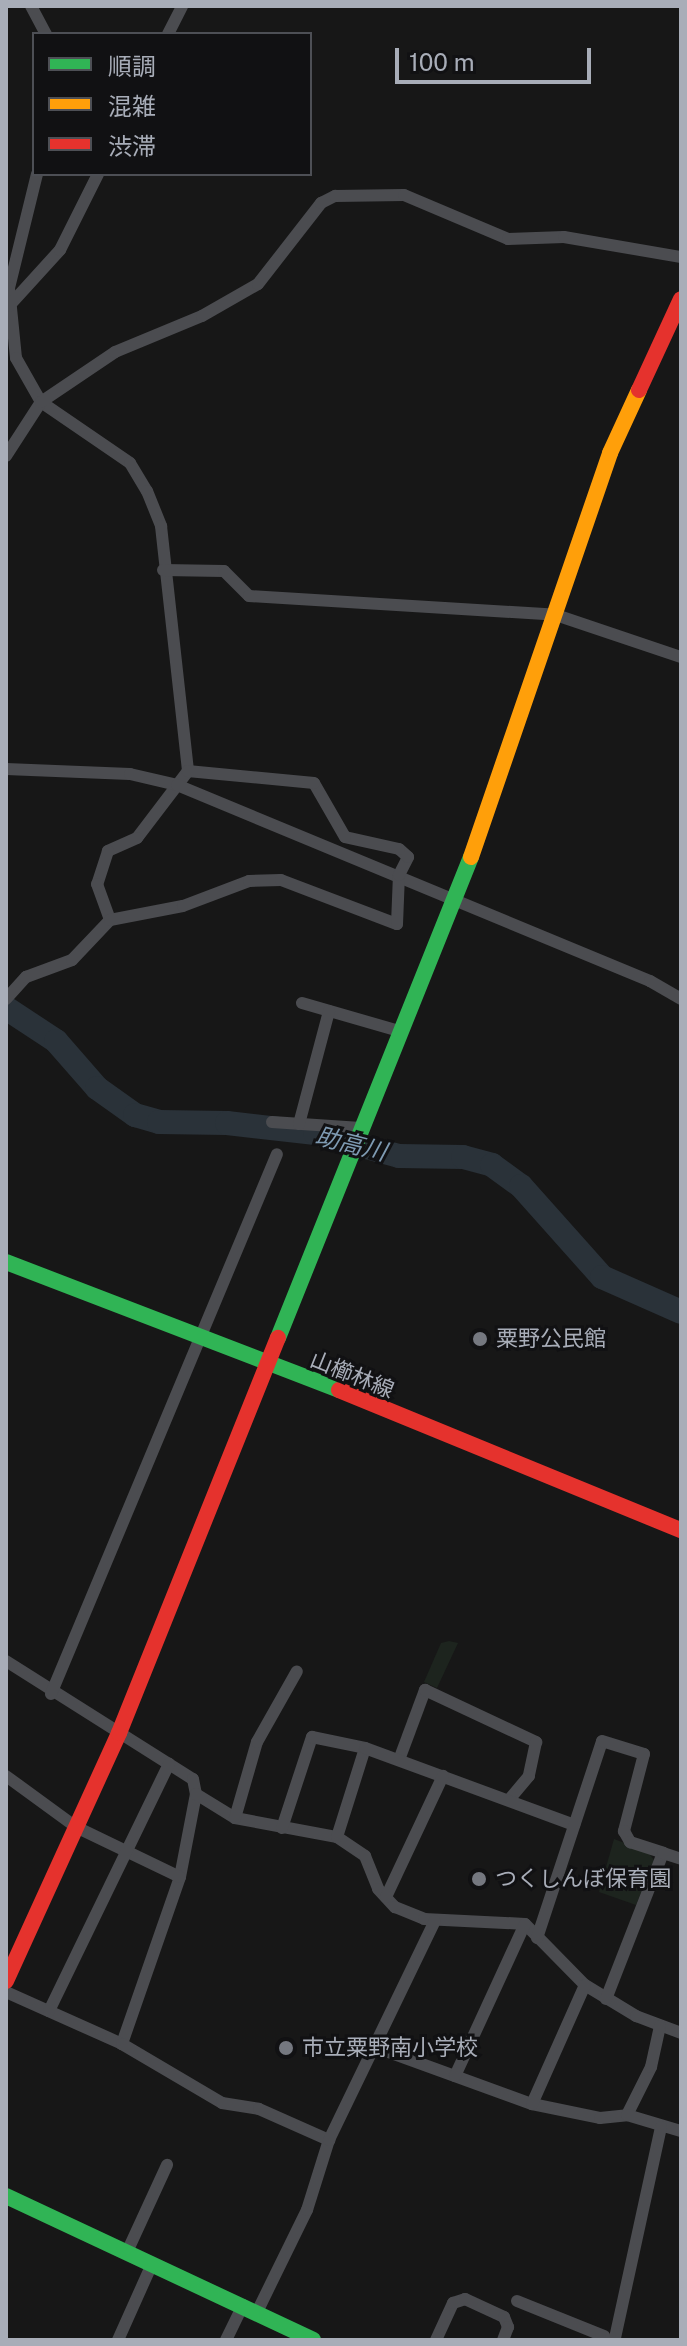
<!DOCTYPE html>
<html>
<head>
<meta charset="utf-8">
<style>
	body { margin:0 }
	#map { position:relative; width:687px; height:2346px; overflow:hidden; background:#171717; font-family:"Public Sans","Noto Sans JP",sans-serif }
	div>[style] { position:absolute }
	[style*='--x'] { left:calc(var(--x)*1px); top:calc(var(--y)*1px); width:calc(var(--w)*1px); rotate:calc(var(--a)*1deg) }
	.green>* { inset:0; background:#1d241e }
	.river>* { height:24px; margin:-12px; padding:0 12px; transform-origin:12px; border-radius:12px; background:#2a3239 }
	.street>* { height:12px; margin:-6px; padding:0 6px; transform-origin:6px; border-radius:6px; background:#4b4c50 }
	.fast>* { height:16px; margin:-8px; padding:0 8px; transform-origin:8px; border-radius:8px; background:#30b455 }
	.slow>* { height:16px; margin:-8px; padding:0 8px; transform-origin:8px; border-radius:8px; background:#ff9f0a }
	.jam>* { height:16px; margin:-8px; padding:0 8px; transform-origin:8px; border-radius:8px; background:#e5322d }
	.dots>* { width:22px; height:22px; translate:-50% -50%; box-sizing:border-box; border:4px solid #111113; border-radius:50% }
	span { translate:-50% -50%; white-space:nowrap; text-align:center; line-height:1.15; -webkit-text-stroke:6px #111113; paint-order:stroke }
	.poi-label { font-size:22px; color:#a8adb8 }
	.left { translate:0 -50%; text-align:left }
	.street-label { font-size:22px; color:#a8adb8 }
	.water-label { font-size:24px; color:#7f9bb3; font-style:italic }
	.frame { position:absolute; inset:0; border:8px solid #a8adb8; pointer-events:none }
	.legend { position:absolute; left:32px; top:32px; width:280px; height:144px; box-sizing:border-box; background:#111113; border:2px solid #4d4f55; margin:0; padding:10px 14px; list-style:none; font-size:24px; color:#a8adb8 }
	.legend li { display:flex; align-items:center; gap:16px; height:40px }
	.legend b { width:40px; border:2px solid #4d4f55 }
	.scale { position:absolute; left:395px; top:48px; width:196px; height:36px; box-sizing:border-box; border:4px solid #a8adb8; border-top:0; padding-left:10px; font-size:24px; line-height:28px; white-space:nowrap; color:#a8adb8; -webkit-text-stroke:6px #111113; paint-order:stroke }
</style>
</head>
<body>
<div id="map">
	<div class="green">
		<i style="clip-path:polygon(449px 1641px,458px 1643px,437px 1688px,424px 1682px,441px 1643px)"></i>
		<i style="clip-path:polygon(614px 1839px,648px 1852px,654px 1860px,636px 1905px,599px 1892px)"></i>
	</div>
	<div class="river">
		<i style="--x:6;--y:1008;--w:60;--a:33.4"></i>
		<i style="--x:56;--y:1041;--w:62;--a:48.9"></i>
		<i style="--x:97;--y:1088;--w:47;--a:35.4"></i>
		<i style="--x:135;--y:1115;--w:25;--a:16"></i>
		<i style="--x:159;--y:1122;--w:68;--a:0.8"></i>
		<i style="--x:227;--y:1123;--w:89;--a:6.5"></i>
		<i style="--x:315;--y:1133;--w:87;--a:15.3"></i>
		<i style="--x:399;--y:1156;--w:64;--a:0.9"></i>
		<i style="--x:463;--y:1157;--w:30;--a:15"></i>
		<i style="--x:492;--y:1165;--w:36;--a:36"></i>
		<i style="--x:521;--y:1186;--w:122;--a:48.3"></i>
		<i style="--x:602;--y:1277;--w:86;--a:23.9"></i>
	</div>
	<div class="street">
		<i style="--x:31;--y:6;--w:32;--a:62"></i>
		<i style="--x:168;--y:34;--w:31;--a:-63"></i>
		<i style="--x:37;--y:174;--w:117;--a:103.8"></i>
		<i style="--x:9;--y:288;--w:70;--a:84.3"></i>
		<i style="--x:16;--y:358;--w:51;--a:60.4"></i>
		<i style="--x:41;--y:402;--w:108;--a:34.4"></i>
		<i style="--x:130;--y:463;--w:33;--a:59"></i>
		<i style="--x:147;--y:491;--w:38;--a:68"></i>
		<i style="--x:161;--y:526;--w:246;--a:83.7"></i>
		<i style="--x:188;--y:771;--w:84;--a:127.3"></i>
		<i style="--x:137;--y:838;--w:32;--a:156"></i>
		<i style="--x:108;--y:851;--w:35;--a:108"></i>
		<i style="--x:97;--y:884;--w:38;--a:70"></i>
		<i style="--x:9;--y:306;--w:76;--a:-47.7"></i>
		<i style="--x:60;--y:250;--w:85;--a:-63.4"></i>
		<i style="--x:6;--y:456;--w:64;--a:-57.1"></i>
		<i style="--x:41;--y:402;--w:89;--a:-34"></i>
		<i style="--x:115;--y:352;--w:94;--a:-22.5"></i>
		<i style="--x:202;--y:316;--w:64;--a:-29.7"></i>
		<i style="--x:258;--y:284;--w:103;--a:-52.1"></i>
		<i style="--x:321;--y:203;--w:16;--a:-27"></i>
		<i style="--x:335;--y:196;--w:69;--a:-0.8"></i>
		<i style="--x:404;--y:195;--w:113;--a:22.9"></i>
		<i style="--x:508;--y:239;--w:56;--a:-2"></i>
		<i style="--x:564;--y:237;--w:119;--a:9.7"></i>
		<i style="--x:163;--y:570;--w:61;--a:0.9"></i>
		<i style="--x:224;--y:571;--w:35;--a:45"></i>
		<i style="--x:249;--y:596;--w:308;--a:3.5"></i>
		<i style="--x:556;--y:615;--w:132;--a:18.6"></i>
		<i style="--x:6;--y:769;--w:124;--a:2.3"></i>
		<i style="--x:130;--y:774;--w:48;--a:13.2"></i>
		<i style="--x:177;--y:785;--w:512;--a:22.51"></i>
		<i style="--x:650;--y:981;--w:36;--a:30"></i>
		<i style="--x:6;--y:999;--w:30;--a:-48"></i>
		<i style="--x:26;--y:977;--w:49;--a:-20.3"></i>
		<i style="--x:72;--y:960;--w:55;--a:-46.5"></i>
		<i style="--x:110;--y:920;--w:74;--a:-10.9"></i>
		<i style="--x:183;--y:906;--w:71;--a:-20.7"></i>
		<i style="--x:249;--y:881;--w:32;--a:-2"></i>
		<i style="--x:281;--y:880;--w:124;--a:20.8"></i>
		<i style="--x:397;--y:924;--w:49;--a:-87.7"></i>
		<i style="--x:399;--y:875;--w:20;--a:-63"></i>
		<i style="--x:408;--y:857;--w:12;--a:-138"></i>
		<i style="--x:399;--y:849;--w:55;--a:-167.5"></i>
		<i style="--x:345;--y:837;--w:62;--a:-119.9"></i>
		<i style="--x:314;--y:783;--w:127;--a:-174.6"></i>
		<i style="--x:302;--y:1003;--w:101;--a:16.1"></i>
		<i style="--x:272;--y:1122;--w:89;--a:3.9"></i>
		<i style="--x:299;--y:1124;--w:117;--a:-75.1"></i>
		<i style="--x:6;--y:1661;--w:221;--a:32.3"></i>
		<i style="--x:193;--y:1779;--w:15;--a:79"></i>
		<i style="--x:196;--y:1794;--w:85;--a:100.9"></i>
		<i style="--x:180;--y:1877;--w:177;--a:109.2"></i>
		<i style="--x:51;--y:1694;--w:585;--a:-67.29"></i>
		<i style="--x:399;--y:1760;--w:75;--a:-69.6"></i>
		<i style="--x:425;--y:1690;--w:123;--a:25.1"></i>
		<i style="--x:536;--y:1742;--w:35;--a:102"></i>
		<i style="--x:529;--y:1776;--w:31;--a:130"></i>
		<i style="--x:6;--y:1776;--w:87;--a:36.1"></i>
		<i style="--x:76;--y:1827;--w:115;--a:25.7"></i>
		<i style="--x:196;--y:1794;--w:46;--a:31.6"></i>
		<i style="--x:235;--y:1818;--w:104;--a:10.6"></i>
		<i style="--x:337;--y:1837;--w:34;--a:34"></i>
		<i style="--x:365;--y:1856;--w:35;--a:68"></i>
		<i style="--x:378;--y:1889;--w:25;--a:47"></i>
		<i style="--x:395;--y:1907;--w:31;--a:22"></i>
		<i style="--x:424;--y:1919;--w:101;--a:2.8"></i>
		<i style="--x:525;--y:1924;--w:86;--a:45.5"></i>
		<i style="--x:585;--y:1985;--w:60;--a:31.3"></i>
		<i style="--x:636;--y:2016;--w:48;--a:20.7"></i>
		<i style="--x:235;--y:1818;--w:79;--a:-73.9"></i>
		<i style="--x:257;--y:1742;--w:81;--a:-60.6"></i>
		<i style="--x:282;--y:1828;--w:96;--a:-71.8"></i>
		<i style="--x:312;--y:1737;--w:54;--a:11.7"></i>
		<i style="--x:337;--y:1837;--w:93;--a:-72.5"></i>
		<i style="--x:365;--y:1748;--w:223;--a:20.2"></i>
		<i style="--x:386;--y:1897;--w:134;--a:-64.8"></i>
		<i style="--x:537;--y:1938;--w:207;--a:-71.7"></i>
		<i style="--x:602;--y:1741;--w:44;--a:17.2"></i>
		<i style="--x:644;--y:1754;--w:80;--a:104.6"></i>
		<i style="--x:624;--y:1831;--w:13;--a:61"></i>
		<i style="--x:630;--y:1842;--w:35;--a:18"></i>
		<i style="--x:6;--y:1992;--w:127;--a:24.1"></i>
		<i style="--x:122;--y:2044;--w:116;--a:30.5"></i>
		<i style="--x:222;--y:2103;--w:37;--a:9"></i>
		<i style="--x:259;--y:2109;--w:77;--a:23.9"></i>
		<i style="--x:606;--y:1999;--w:157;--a:-68.7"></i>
		<i style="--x:663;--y:1853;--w:19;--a:18"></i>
		<i style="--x:49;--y:2011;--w:275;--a:-64.1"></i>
		<i style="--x:375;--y:2047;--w:167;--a:20"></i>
		<i style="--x:532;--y:2104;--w:69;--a:11.6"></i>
		<i style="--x:600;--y:2118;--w:27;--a:-6"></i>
		<i style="--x:627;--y:2115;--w:54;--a:-63.4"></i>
		<i style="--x:651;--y:2067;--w:42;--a:-77.6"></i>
		<i style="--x:455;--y:2076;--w:167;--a:-65.3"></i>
		<i style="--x:532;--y:2104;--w:130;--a:-66"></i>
		<i style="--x:627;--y:2115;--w:56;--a:16.5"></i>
		<i style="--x:127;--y:2252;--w:96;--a:-65.3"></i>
		<i style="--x:517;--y:2301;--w:94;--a:21.9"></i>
		<i style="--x:257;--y:2312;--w:114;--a:-63.9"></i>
		<i style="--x:307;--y:2210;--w:73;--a:-72.6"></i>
		<i style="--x:329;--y:2140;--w:243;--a:-64.2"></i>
		<i style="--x:615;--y:2338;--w:216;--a:-77.7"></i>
		<i style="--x:118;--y:2340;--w:83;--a:-65.9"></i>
		<i style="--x:226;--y:2340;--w:39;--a:-64"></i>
		<i style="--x:436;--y:2340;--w:41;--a:-65.3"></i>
		<i style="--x:453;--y:2303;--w:13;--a:-18"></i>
		<i style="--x:465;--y:2299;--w:43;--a:24.8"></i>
		<i style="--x:504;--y:2317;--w:11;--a:68"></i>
		<i style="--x:508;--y:2327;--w:14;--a:111"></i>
	</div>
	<div class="fast">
		<i style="--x:6;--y:1262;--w:357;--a:21"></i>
		<i style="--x:278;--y:1338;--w:518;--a:-68.14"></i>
		<i style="--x:6;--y:2196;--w:339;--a:25.1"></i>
	</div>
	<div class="slow">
		<i style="--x:471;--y:857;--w:427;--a:-71"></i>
		<i style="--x:610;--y:453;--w:69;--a:-65.3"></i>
	</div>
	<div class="jam">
		<i style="--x:639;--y:390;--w:100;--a:-65.2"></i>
		<i style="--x:339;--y:1390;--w:370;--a:22.3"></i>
		<i style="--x:6;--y:1981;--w:273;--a:-65.5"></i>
		<i style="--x:119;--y:1733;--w:426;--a:-68.1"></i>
	</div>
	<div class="dots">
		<i style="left:480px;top:1339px;background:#757880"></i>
		<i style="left:479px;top:1879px;background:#757880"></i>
		<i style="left:286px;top:2048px;background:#757880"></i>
	</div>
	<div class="poi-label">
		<span class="left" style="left:496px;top:1339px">粟野公民館</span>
		<span class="left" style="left:495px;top:1879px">つくしんぼ保育園</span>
		<span class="left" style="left:302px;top:2048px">市立粟野南小学校</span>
	</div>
	<div class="street-label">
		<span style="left:352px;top:1375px;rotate:22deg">山櫛林線</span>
	</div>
	<div class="water-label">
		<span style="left:351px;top:1144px;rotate:14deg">助高川</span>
	</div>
	<div class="frame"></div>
	<ul class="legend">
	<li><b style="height:10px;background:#30b455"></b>順調</li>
	<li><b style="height:10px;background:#ff9f0a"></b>混雑</li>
	<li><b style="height:10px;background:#e5322d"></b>渋滞</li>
	</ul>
	<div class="scale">100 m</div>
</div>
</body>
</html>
